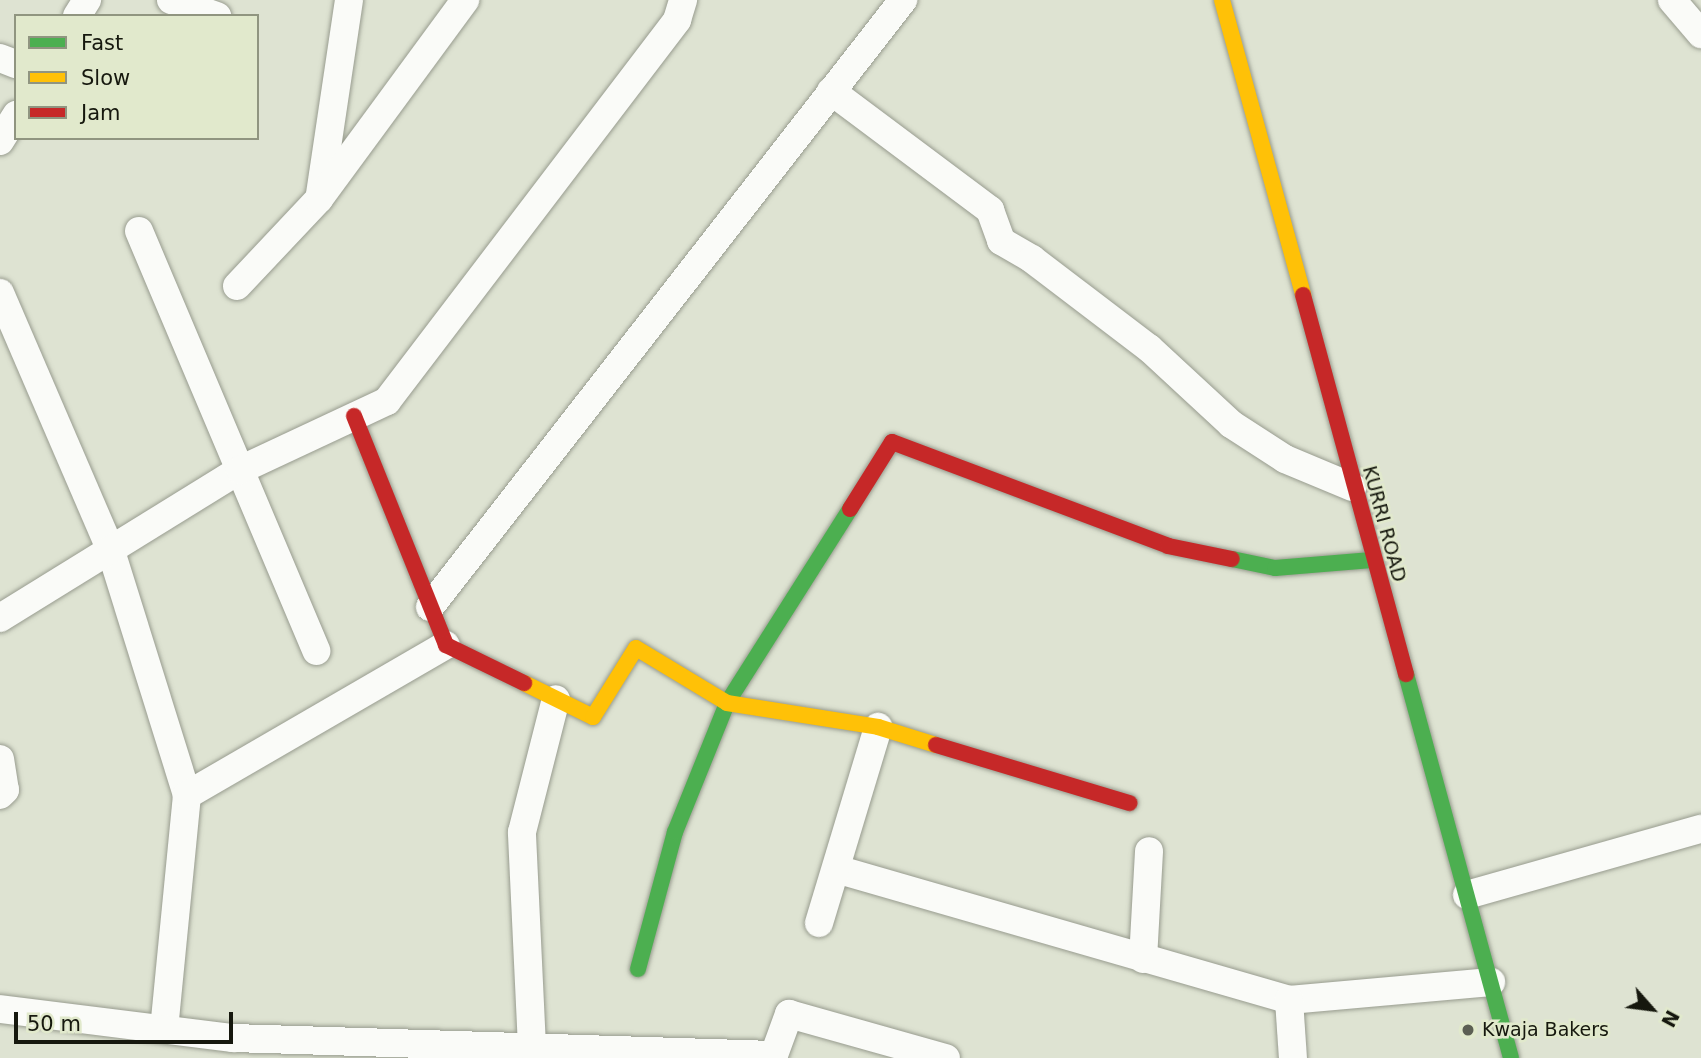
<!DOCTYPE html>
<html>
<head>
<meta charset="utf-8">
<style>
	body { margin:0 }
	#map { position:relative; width:1701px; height:1058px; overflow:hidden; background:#dee3d2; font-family:"DejaVu Sans",sans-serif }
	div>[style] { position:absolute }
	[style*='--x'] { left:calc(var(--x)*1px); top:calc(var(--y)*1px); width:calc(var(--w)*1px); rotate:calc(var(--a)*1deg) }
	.roads { filter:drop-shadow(0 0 2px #989c8f) drop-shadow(0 0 2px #989c8f) }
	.street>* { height:28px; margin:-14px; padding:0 14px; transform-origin:14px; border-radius:14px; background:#fafbf8 }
	.fast>* { height:16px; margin:-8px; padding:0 8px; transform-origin:8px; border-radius:8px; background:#4caf50 }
	.slow>* { height:16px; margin:-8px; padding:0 8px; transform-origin:8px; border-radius:8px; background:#ffc107 }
	.jam>* { height:16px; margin:-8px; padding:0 8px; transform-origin:8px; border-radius:8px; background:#c62828 }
	.dots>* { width:19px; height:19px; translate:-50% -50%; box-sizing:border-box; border:4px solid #e1e9cc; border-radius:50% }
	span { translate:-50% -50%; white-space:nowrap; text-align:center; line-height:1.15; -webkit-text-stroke:5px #e1e9cc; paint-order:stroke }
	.street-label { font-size:19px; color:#16180e }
	.poi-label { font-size:19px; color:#16180e }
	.left { translate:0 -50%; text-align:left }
	.legend { position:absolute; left:14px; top:14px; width:245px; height:126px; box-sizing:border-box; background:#e1e9cc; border:2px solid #909580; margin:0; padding:9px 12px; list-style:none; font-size:21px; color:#16180e }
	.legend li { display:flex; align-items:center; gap:14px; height:35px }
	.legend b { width:35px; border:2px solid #909580 }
	.north { position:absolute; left:1617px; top:974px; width:70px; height:70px; -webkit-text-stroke:5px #e1e9cc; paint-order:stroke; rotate:118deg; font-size:19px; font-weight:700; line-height:28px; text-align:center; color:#16180e }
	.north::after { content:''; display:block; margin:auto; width:24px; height:32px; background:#16180e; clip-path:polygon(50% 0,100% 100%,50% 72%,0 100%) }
	.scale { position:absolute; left:14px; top:1012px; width:219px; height:32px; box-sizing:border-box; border:4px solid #16180e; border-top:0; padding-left:9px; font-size:21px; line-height:24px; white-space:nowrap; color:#16180e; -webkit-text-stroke:5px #e1e9cc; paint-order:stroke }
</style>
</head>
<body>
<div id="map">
	<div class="roads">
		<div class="street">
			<i style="--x:171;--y:0;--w:49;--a:19.2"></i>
			<i style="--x:1672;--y:0;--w:45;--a:49.5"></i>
			<i style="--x:77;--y:16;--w:19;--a:-58"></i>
			<i style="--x:0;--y:58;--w:17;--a:21"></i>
			<i style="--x:831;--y:91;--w:199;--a:36.8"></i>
			<i style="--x:990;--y:210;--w:33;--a:70"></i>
			<i style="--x:1001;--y:241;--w:36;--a:30"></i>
			<i style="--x:1032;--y:259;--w:147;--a:37.3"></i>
			<i style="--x:1149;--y:348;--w:112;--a:42.8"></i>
			<i style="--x:1231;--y:424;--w:64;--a:32.9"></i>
			<i style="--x:1285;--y:459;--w:73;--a:22.7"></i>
			<i style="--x:0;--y:141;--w:31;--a:-58"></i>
			<i style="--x:320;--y:194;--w:196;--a:-81.5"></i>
			<i style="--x:139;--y:231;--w:456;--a:67.1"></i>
			<i style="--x:237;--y:286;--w:120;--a:-46.7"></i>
			<i style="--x:319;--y:199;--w:247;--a:-53.7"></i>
			<i style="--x:0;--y:293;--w:281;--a:66.7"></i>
			<i style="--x:111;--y:551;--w:256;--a:72.7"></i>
			<i style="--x:187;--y:795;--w:235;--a:95.6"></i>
			<i style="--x:430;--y:607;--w:770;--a:-52.07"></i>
			<i style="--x:0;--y:618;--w:282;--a:-31.7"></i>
			<i style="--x:240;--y:470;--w:162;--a:-25.1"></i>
			<i style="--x:387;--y:401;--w:479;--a:-52.7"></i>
			<i style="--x:677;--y:20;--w:21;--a:-73"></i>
			<i style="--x:0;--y:759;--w:31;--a:81"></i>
			<i style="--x:5;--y:790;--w:7;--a:135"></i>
			<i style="--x:187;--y:795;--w:299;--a:-30.1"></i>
			<i style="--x:836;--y:869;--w:472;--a:16.1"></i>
			<i style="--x:1289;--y:1000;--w:203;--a:-5.1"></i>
			<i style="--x:1467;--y:895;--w:243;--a:-15.8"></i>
			<i style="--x:819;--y:923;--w:205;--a:-73.2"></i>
			<i style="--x:1143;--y:959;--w:108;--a:-86.8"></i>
			<i style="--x:1289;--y:1000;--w:58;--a:86.1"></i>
			<i style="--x:0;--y:1009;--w:235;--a:7.1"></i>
			<i style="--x:233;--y:1038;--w:541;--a:1.8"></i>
			<i style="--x:774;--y:1055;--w:44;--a:-69.9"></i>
			<i style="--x:789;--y:1014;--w:163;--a:15.7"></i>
			<i style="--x:532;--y:1047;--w:215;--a:-92.7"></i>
			<i style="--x:522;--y:832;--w:137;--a:-75.7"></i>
		</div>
		<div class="fast">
			<i style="--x:1232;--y:559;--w:44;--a:11.8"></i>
			<i style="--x:1275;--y:568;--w:97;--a:-4.7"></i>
			<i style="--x:1406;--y:674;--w:398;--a:74.7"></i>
			<i style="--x:638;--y:969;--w:142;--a:-74.9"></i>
			<i style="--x:675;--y:832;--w:139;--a:-68"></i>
			<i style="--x:727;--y:703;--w:230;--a:-57.6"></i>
		</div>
		<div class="slow">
			<i style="--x:1222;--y:0;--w:306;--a:74.6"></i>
			<i style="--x:524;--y:683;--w:77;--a:26.2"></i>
			<i style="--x:593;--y:717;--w:81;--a:-58.1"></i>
			<i style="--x:636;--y:648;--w:106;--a:31.1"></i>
			<i style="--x:727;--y:703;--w:153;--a:9"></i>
			<i style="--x:878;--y:727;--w:61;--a:17.2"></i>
		</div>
		<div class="jam">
			<i style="--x:1303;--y:295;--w:393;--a:74.8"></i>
			<i style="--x:354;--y:416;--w:247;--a:68.1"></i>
			<i style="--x:446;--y:645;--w:87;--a:26"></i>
			<i style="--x:850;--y:509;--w:79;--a:-57.9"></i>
			<i style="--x:892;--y:442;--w:295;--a:20.6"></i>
			<i style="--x:1168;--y:546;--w:65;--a:11.5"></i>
			<i style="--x:936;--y:745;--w:202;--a:16.7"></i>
		</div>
	</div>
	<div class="dots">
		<i style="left:1468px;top:1030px;background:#5c5f53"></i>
	</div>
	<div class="street-label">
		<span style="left:1384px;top:524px;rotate:75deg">KURRI ROAD</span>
	</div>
	<div class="poi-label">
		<span class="left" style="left:1482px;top:1030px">Kwaja Bakers</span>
	</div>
	<ul class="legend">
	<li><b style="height:9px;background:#4caf50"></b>Fast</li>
	<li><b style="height:9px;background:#ffc107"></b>Slow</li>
	<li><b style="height:9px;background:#c62828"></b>Jam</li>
	</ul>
	<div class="north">N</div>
	<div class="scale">50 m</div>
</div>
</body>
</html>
